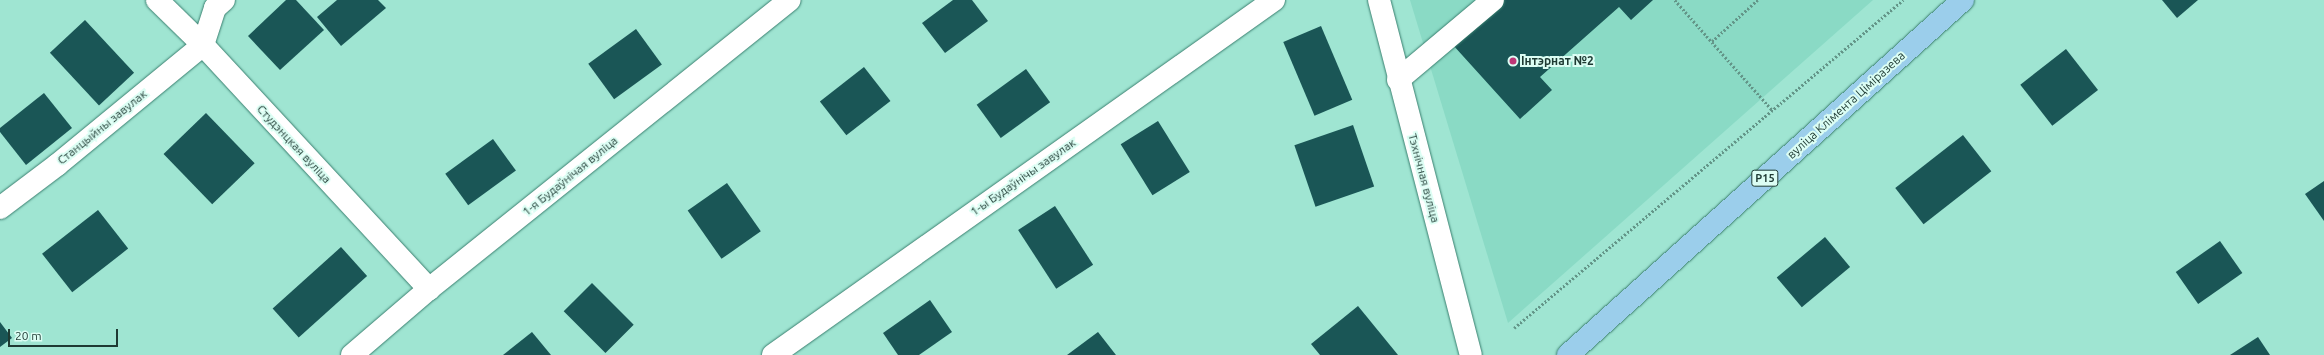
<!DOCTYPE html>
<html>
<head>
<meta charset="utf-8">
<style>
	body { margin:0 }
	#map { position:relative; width:2324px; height:355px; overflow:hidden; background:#9fe5d2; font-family:Ubuntu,sans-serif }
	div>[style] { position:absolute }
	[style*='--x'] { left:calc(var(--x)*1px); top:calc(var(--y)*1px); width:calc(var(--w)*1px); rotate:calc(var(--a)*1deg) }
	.built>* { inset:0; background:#8adac5 }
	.building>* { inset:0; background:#1a5656; transform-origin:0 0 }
	.path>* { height:2.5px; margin-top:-1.25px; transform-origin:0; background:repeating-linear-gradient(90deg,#639588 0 2px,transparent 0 4px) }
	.roads { filter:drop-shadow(0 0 1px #3a7f6f) drop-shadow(0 0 1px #3a7f6f) }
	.minor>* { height:22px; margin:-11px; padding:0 11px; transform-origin:11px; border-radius:11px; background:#fff }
	.major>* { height:22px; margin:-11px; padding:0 11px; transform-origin:11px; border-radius:11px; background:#9bceeb }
	.dots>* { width:11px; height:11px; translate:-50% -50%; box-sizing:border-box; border:2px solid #dcfef4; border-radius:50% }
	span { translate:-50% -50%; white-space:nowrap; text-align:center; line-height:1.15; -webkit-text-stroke:4px #dcfef4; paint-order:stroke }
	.shield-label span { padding:1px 3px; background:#dcfef4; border:1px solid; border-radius:3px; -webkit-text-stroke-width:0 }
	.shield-label { font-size:11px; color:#1e3a33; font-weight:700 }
	.poi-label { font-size:12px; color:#1e3a33; font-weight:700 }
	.left { translate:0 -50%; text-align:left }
	.street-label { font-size:12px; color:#1e3a33 }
	.scale { position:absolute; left:8px; top:329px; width:110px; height:18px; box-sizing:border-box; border:2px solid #1e3a33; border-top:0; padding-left:5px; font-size:12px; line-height:14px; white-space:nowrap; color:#1e3a33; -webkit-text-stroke:3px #dcfef4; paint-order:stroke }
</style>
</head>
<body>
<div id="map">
	<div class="built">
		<i style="clip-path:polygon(1410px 0,1873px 0,1508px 323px)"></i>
	</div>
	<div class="building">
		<i style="clip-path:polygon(286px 0,296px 0,324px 30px,280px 70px,248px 36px)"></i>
		<i style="clip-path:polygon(337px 0,378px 0,386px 8px,341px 46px,317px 17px)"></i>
		<i style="clip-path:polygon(953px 0,972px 0,988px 21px,945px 53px,922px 23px)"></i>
		<i style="clip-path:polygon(1504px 0,1653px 0,1631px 20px,1619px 7px,1540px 77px,1552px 90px,1520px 119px,1453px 45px)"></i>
		<i style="clip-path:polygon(2162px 0,2198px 0,2177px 18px)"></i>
		<i style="left:85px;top:20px;width:72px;height:48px;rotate:47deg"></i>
		<i style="left:1321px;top:26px;width:80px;height:41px;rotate:67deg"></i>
		<i style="left:636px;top:29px;width:44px;height:59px;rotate:54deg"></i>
		<i style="left:2066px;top:49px;width:52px;height:58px;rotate:52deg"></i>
		<i style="left:864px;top:67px;width:43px;height:56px;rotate:52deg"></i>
		<i style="left:1026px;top:69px;width:41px;height:61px;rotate:54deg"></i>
		<i style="clip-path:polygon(44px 93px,72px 128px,26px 165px,0 132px,0 128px)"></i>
		<i style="left:206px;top:113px;width:70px;height:59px;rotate:46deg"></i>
		<i style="left:1158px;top:121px;width:60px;height:44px;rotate:58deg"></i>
		<i style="left:1353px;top:125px;width:65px;height:62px;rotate:71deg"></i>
		<i style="left:1963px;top:135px;width:46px;height:86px;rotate:52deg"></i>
		<i style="left:493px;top:139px;width:39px;height:59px;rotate:54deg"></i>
		<i style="clip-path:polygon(2324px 181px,2324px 221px,2305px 194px)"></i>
		<i style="left:727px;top:183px;width:59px;height:48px;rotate:55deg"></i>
		<i style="left:1055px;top:206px;width:70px;height:44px;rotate:57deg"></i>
		<i style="left:98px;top:210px;width:49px;height:71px;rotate:52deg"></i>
		<i style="left:1825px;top:237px;width:39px;height:63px;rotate:50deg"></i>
		<i style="left:2220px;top:241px;width:39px;height:54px;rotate:55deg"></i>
		<i style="left:341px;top:247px;width:39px;height:92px;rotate:48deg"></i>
		<i style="left:592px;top:283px;width:59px;height:40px;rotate:45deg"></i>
		<i style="clip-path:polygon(930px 300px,952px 332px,919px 355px,898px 355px,883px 333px)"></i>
		<i style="clip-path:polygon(1358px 306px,1398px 355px,1320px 355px,1311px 344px)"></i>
		<i style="clip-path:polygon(0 322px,12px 338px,0 347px)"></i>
		<i style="clip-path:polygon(532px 332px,551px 355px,503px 355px)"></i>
		<i style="clip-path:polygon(1098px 332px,1116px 355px,1067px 355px)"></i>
		<i style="clip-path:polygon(2258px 337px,2270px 355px,2230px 355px)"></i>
	</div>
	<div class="path">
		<i style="--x:1675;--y:0;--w:56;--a:48.6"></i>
		<i style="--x:1758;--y:0;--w:62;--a:137.6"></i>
		<i style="--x:1712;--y:42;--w:92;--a:48.5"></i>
		<i style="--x:1514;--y:328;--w:509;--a:-40.14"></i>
	</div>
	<div class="roads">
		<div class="minor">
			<i style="--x:157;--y:0;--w:64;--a:44.4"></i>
			<i style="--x:203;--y:45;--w:333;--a:47.2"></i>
			<i style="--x:1379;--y:0;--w:367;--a:75.5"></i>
			<i style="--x:1398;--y:80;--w:124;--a:-40.1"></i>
			<i style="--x:0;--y:208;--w:71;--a:-37"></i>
			<i style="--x:57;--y:165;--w:189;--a:-39.4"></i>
			<i style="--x:203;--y:45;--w:39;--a:-72"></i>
			<i style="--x:215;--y:8;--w:12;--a:-42"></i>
			<i style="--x:352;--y:355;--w:101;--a:-40.6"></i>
			<i style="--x:429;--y:289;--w:462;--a:-38.7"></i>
			<i style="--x:773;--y:355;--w:614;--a:-35.32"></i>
		</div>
		<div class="major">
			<i style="--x:1568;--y:355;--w:531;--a:-41.95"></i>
		</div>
	</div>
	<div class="dots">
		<i style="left:1513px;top:61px;background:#bd3676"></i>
	</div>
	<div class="shield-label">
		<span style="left:1765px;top:178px">Р15</span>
	</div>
	<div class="poi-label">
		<span class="left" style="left:1521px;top:61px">Інтэрнат №2</span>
	</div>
	<div class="street-label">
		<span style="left:1846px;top:105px;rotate:-42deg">вуліца Клімента Ціміразева</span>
		<span style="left:102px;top:127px;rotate:-39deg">Станцыйны завулак</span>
		<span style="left:294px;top:144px;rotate:47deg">Студэнцкая вуліца</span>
		<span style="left:570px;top:176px;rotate:-39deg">1-я Будаўнічая вуліца</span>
		<span style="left:1023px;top:177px;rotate:-35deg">1-ы Будаўнічы завулак</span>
		<span style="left:1424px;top:178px;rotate:75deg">Тэхнічная вуліца</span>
	</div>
	<div class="scale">20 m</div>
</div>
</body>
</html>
